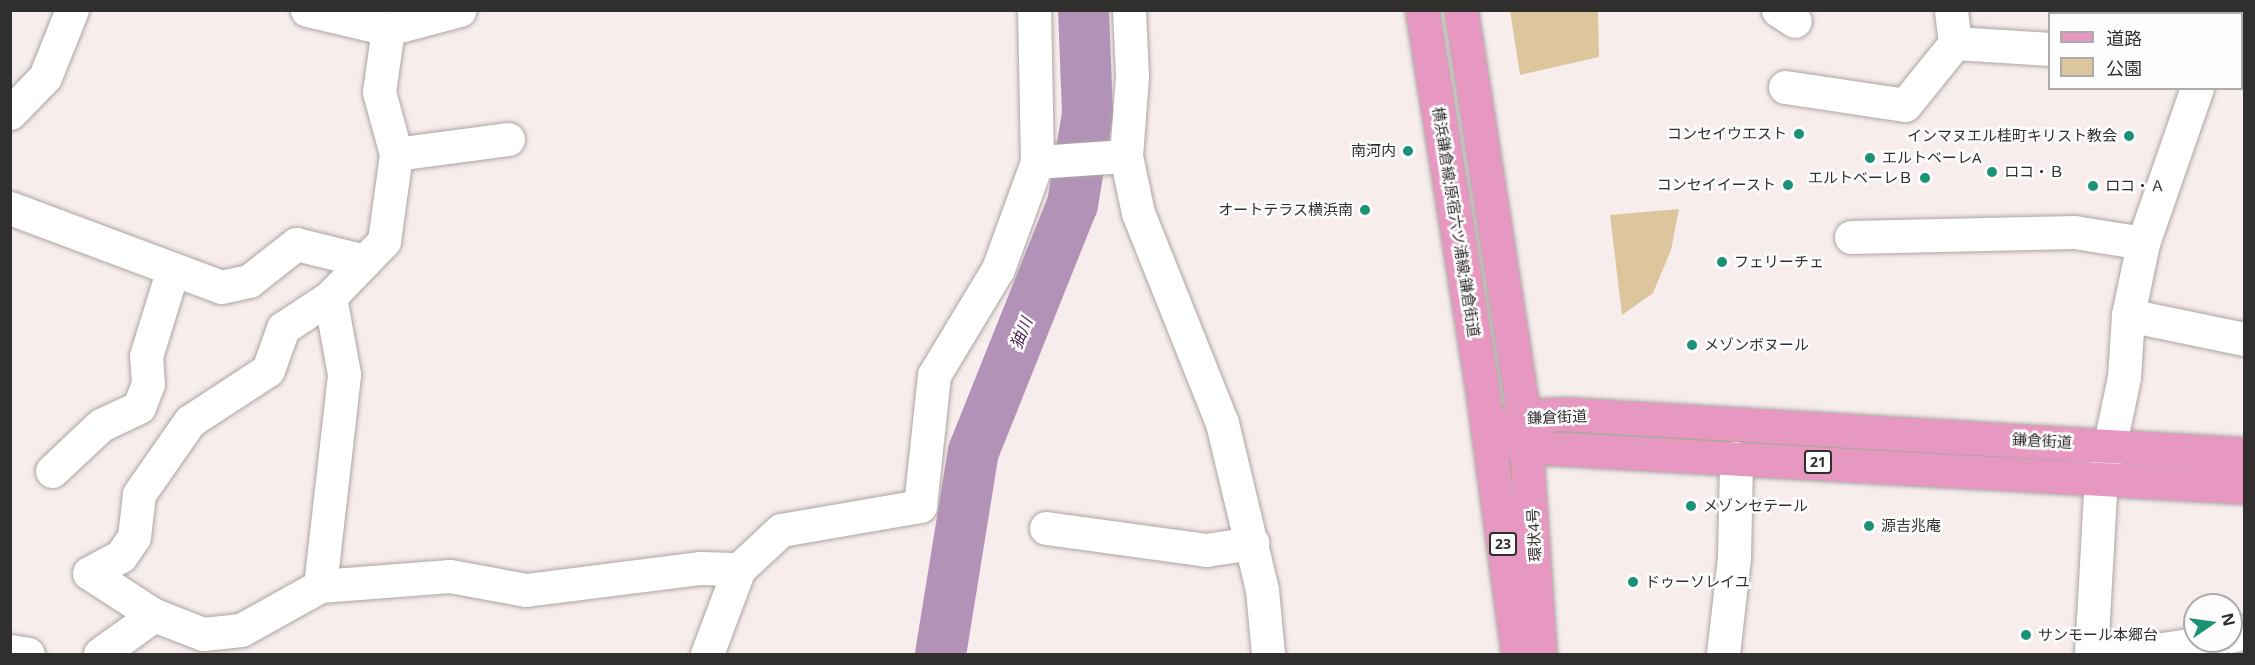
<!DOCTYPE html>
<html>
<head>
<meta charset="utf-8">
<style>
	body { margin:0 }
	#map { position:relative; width:2255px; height:665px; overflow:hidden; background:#f7eded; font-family:"Open Sans","Noto Sans JP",sans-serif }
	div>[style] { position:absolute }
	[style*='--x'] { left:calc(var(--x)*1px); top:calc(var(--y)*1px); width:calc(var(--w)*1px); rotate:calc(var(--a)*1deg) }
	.green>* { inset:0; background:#ddc69d }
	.river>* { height:51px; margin:-25.5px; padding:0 25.5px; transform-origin:25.5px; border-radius:25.5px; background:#b392b8 }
	.roads { filter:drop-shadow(0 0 2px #ada4a4) drop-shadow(0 0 2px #ada4a4) }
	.minor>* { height:33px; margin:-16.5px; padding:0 16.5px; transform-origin:16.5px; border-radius:16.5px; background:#fff }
	.major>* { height:33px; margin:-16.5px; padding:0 16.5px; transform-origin:16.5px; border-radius:16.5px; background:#e698c0 }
	.dots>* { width:16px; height:16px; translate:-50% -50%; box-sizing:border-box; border:3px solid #fefdfd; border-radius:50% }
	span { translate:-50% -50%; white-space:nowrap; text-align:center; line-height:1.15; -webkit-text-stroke:5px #fefdfd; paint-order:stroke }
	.shield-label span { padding:2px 4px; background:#fefdfd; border:2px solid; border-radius:4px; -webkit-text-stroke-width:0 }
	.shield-label { font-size:14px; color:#312e2e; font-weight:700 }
	.poi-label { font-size:15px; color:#312e2e }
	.right { translate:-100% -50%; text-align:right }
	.left { translate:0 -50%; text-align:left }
	.street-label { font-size:15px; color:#312e2e }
	.water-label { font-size:16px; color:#4a2050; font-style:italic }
	.frame { position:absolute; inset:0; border:12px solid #312e2e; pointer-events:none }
	.legend { position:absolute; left:2048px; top:12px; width:195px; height:78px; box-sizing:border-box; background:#fefdfd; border:2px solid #acaaaa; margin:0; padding:8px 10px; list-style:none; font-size:18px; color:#312e2e }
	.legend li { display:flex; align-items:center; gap:12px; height:30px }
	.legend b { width:30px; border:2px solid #acaaaa }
	.north { position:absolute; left:2183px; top:593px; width:60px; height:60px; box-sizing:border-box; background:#fefdfd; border:2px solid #acaaaa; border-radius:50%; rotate:77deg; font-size:16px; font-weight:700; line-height:24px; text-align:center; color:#312e2e }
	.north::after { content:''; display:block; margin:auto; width:21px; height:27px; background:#1c9275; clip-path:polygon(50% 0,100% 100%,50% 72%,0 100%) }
</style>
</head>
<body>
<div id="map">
	<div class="green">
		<i style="clip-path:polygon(1510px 11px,1598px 11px,1599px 57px,1520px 75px)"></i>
		<i style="clip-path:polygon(1679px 209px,1671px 250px,1653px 293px,1622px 315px,1610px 215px)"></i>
	</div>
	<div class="river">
		<i style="--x:940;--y:654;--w:206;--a:-80.8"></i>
		<i style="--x:973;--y:451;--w:266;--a:-68.2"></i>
		<i style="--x:1072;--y:204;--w:92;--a:-80.6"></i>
		<i style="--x:1087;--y:113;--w:103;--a:-92.2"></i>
	</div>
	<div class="roads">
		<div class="minor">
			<i style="--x:307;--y:10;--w:83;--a:13.2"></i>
			<i style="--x:388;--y:29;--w:74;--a:-14.8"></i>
			<i style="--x:1129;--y:10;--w:66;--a:87.4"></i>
			<i style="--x:1132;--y:76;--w:80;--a:94.3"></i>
			<i style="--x:1126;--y:156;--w:58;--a:78.1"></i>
			<i style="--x:1138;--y:213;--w:226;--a:68.2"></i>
			<i style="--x:1222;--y:423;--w:172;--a:76.5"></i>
			<i style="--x:1262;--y:590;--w:64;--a:84.6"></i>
			<i style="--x:1778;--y:10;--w:20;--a:33"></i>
			<i style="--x:2227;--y:10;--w:6;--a:45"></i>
			<i style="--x:1955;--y:43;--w:95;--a:3.6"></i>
			<i style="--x:1785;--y:87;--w:121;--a:8.5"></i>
			<i style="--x:1905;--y:105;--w:80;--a:-51.1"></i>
			<i style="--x:1955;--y:43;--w:33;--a:-97"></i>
			<i style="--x:10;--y:113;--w:50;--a:-45.8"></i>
			<i style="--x:45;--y:77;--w:72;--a:-68.1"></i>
			<i style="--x:396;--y:154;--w:113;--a:-7.6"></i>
			<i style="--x:1037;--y:162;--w:89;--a:-3.9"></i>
			<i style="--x:10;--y:208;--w:225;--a:20.5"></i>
			<i style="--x:221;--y:287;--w:29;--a:-12"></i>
			<i style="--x:249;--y:281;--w:60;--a:-38.2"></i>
			<i style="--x:296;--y:244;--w:71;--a:13.8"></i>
			<i style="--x:1851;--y:237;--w:223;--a:-1.3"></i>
			<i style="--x:2074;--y:232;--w:70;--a:9.1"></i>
			<i style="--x:2128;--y:315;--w:118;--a:11.7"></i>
			<i style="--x:52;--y:471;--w:67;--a:-43.2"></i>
			<i style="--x:101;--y:425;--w:42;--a:-25.3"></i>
			<i style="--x:139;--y:407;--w:25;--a:-69"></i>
			<i style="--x:148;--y:384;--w:28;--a:-94"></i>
			<i style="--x:146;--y:356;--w:91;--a:-72.8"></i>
			<i style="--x:1046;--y:528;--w:162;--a:7.8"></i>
			<i style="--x:1206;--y:550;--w:47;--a:-8.7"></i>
			<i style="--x:320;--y:586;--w:213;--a:-83.5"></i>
			<i style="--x:344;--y:374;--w:78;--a:-100.3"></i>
			<i style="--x:154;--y:615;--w:77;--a:-147.1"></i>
			<i style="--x:89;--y:573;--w:36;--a:-28"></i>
			<i style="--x:121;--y:556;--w:23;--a:-56"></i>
			<i style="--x:134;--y:537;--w:43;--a:-83.4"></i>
			<i style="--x:139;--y:494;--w:89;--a:-55.1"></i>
			<i style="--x:190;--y:421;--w:93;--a:-33.2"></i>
			<i style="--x:268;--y:370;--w:45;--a:-70.3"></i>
			<i style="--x:283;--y:328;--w:56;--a:-33.4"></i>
			<i style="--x:330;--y:297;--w:78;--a:-46"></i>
			<i style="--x:384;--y:241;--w:88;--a:-82.1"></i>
			<i style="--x:396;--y:154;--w:64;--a:-105.3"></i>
			<i style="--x:379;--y:92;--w:64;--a:-81.9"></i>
			<i style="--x:2231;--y:636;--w:14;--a:-17"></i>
			<i style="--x:2092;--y:649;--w:71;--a:0"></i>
			<i style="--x:2163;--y:649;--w:52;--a:-8.9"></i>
			<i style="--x:10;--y:651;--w:18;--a:9"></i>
			<i style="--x:100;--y:654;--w:67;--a:-35.8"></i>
			<i style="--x:154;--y:615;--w:53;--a:21.2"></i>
			<i style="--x:203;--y:634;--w:38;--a:-6"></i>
			<i style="--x:241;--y:630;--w:90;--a:-29.1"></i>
			<i style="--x:320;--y:586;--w:130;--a:-4.4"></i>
			<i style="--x:450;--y:576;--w:77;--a:10.4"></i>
			<i style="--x:526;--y:590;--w:176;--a:-7.2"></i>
			<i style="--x:701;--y:568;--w:38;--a:2"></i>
			<i style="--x:707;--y:654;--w:91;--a:-69.4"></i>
			<i style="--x:739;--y:569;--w:57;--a:-42.9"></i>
			<i style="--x:781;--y:530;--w:141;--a:-9.8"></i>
			<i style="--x:920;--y:506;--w:132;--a:-83.9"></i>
			<i style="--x:934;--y:375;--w:124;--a:-58.9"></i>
			<i style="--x:998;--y:269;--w:114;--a:-70"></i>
			<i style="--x:1037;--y:162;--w:152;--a:-91.1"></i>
			<i style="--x:1723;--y:654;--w:98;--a:-83.5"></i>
			<i style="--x:1734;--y:557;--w:99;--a:-88.8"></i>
			<i style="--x:2091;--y:654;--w:163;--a:-86.8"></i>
			<i style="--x:2100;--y:491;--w:116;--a:-78.1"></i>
			<i style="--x:2124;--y:377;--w:62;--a:-86.3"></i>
			<i style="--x:2128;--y:315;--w:74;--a:-78.2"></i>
			<i style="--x:2143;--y:243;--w:164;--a:-70.8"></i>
		</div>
		<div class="major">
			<i style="--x:1422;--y:10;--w:376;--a:81"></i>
			<i style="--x:1481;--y:381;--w:275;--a:82.3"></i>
			<i style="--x:1461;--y:10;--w:411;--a:81.2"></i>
			<i style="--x:1524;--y:416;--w:239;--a:86.2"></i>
			<i style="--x:1488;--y:434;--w:40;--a:-26.6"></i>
			<i style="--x:1524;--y:416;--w:41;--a:-2.8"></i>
			<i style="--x:1565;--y:414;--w:680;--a:3.37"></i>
			<i style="--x:1488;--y:434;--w:41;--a:18.4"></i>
			<i style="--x:1527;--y:447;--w:718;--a:3.19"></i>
		</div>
	</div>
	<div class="dots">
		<i style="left:1799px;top:134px;background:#1c9275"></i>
		<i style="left:2129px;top:136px;background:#1c9275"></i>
		<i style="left:1408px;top:151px;background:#1c9275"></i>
		<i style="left:1870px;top:158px;background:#1c9275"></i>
		<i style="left:1992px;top:172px;background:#1c9275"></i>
		<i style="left:1925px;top:178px;background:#1c9275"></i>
		<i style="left:1788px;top:185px;background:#1c9275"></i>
		<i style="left:2093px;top:186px;background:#1c9275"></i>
		<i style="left:1365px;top:210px;background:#1c9275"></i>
		<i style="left:1722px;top:262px;background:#1c9275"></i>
		<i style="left:1692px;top:345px;background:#1c9275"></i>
		<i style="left:1691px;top:506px;background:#1c9275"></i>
		<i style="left:1869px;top:526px;background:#1c9275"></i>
		<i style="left:1633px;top:582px;background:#1c9275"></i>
		<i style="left:2026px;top:635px;background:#1c9275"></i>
	</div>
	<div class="shield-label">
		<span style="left:1818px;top:462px">21</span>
		<span style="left:1503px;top:544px">23</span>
	</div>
	<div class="poi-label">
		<span class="right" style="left:1787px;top:134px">コンセイウエスト</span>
		<span class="right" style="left:2117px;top:136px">インマヌエル桂町キリスト教会</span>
		<span class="right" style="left:1396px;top:151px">南河内</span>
		<span class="left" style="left:1882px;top:158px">エルトベーレA</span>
		<span class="left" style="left:2004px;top:172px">ロコ・Ｂ</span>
		<span class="right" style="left:1913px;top:178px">エルトベーレＢ</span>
		<span class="right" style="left:1776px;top:185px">コンセイイースト</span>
		<span class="left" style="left:2105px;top:186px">ロコ・Ａ</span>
		<span class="right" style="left:1353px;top:210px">オートテラス横浜南</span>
		<span class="left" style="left:1734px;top:262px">フェリーチェ</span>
		<span class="left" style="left:1704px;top:345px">メゾンボヌール</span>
		<span class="left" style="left:1703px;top:506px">メゾンセテール</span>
		<span class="left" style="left:1881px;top:526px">源吉兆庵</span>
		<span class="left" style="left:1645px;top:582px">ドゥーソレイユ</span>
		<span class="left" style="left:2038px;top:635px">サンモール本郷台</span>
	</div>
	<div class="street-label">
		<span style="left:1456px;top:222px;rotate:81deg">横浜鎌倉線;原宿六ツ浦線;鎌倉街道</span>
		<span style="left:1557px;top:417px;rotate:-2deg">鎌倉街道</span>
		<span style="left:2042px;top:441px;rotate:3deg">鎌倉街道</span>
		<span style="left:1534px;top:535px;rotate:-93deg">環状4号</span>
	</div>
	<div class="water-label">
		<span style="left:1021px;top:333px;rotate:-68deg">㹨川</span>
	</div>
	<div class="frame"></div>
	<ul class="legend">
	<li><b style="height:8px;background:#e698c0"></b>道路</li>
	<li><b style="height:16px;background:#ddc69d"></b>公園</li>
	</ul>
	<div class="north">N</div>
</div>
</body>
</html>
